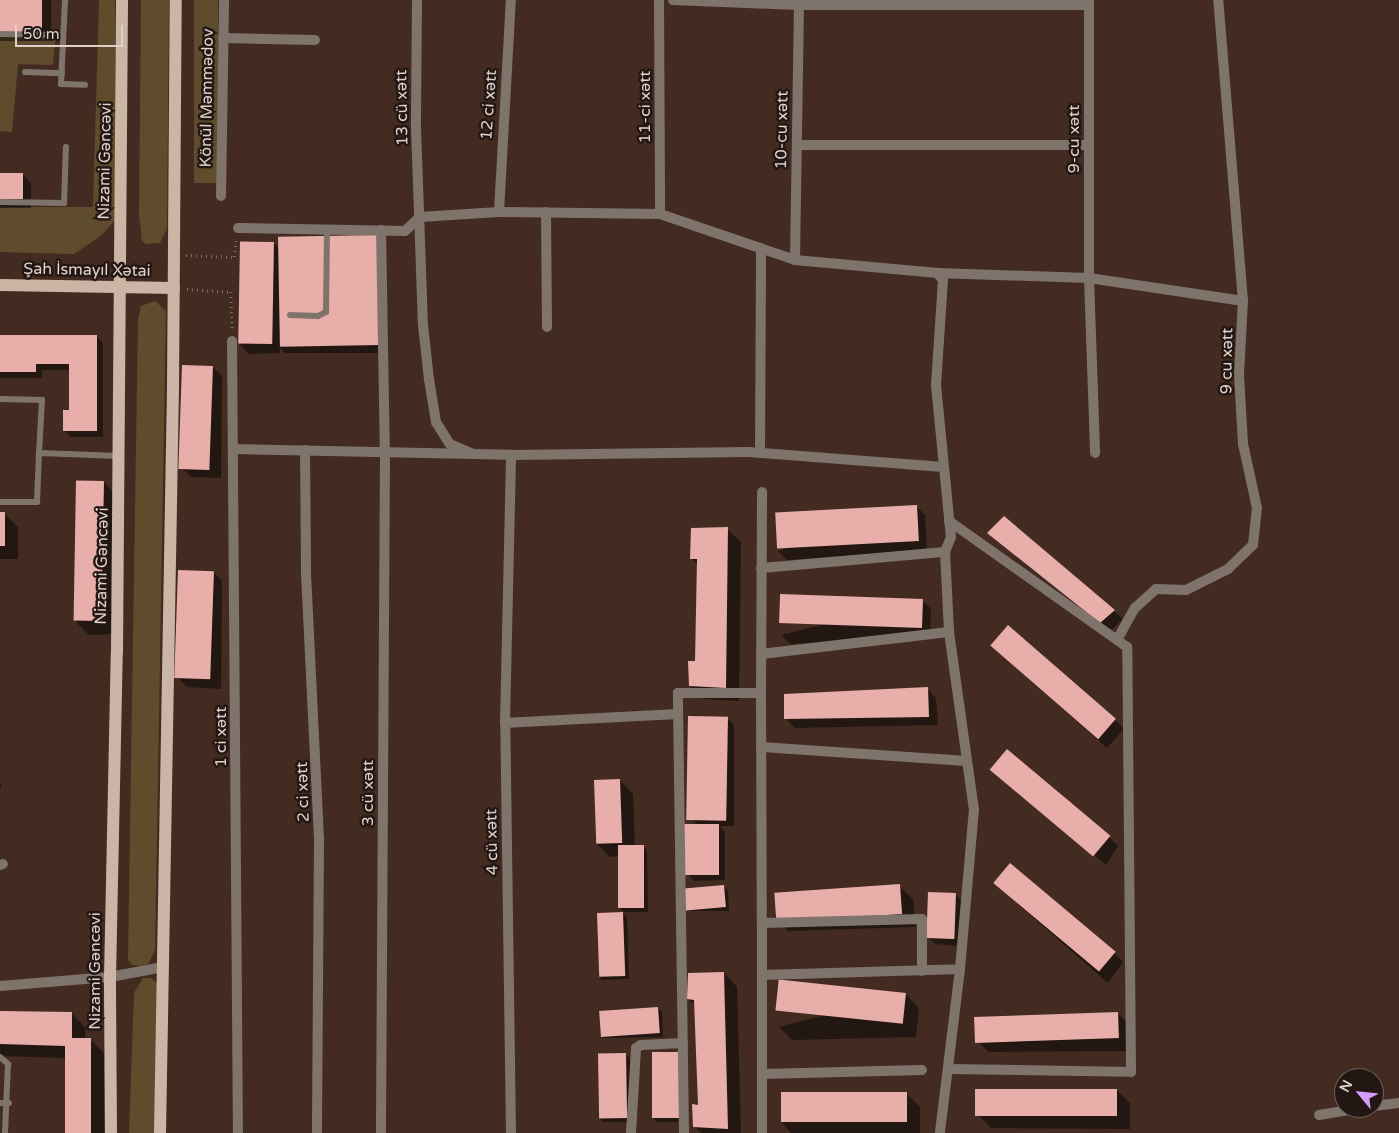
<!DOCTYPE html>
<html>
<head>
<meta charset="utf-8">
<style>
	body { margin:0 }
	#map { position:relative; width:1399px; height:1133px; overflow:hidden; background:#432b21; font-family:"Varela Round",sans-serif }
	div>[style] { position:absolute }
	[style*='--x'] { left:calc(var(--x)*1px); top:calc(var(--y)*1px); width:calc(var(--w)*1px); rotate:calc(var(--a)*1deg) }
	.green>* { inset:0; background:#5f4c2c; transform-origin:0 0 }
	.shadow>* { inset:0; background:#0007; transform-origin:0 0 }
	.building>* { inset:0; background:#e8aea9; transform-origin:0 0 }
	.path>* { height:2.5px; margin-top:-1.25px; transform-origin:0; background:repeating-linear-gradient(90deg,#816c63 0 1px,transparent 0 5px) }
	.lane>* { height:6px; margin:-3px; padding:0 3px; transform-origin:3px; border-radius:3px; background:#7f746c }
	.street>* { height:10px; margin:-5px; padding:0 5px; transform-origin:5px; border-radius:5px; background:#7f746c }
	.primary>* { height:12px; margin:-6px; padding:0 6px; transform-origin:6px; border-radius:6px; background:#cbb6a6 }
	span { translate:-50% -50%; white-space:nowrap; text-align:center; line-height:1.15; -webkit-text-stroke:5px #221712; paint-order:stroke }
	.street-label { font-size:16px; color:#e0d0ca }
	.north { position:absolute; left:1334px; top:1068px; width:50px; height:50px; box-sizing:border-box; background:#221712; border:1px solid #6e615c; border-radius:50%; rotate:298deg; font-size:14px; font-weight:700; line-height:20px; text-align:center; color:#e0d0ca }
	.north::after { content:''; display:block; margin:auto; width:18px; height:22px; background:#d59cfb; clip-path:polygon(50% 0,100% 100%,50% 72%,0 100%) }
	.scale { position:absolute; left:15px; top:25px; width:108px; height:22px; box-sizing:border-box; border:2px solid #e0d0ca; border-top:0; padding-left:6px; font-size:15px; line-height:18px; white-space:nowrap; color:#e0d0ca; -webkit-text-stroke:4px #221712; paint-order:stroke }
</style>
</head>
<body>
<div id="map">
	<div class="green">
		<i style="clip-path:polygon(99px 0,115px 0,115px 220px,102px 235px,74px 254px,0 252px,0 207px,93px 207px)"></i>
		<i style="clip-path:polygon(141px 0,169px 0,167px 228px,160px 243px,146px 244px,142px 241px,139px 214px)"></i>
		<i style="left:194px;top:0;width:24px;height:183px"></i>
		<i style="clip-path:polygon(56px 35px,53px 65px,18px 64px,12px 132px,0 131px,0 36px)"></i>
		<i style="clip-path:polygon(155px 301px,166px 311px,155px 950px,148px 964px,140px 966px,132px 965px,128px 959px,138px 320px,141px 306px)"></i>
		<i style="clip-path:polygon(143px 978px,151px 978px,158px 984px,156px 1133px,129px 1133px,134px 993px)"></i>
	</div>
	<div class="shadow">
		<i style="left:0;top:0;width:51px;height:41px"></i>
		<i style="clip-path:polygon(0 174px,22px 174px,31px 183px,31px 208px,0 208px)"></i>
		<i style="clip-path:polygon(376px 236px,387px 353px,285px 353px,280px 348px,280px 353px,249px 354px,240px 345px,273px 243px,279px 248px)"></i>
		<i style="clip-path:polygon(0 336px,97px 336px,103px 343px,103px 437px,71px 437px,64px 430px,70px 411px,70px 370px,42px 370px,42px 378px,0 378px)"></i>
		<i style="clip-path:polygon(213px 367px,222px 376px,221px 478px,191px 477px,182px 468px)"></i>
		<i style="clip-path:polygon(104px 482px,117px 496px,115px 634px,89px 635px,76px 622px)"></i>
		<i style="clip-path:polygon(916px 506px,925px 515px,927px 550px,787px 560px,778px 551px)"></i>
		<i style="clip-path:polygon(0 514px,5px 514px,18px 527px,18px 559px,0 559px)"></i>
		<i style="clip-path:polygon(1004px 518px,1114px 611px,1123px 619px,1110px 631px,997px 541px,988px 533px)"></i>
		<i style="clip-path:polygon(727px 529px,741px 542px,739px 701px,704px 699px,690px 686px,696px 662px,698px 565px,691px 558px)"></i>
		<i style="clip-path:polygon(213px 572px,222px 581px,221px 689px,187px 687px,178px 678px)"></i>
		<i style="clip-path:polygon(922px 600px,931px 609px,930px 636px,790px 644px,781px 635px)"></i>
		<i style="clip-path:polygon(1000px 653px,1115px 720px,1124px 729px,1107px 748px)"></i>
		<i style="clip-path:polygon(927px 689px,936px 698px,938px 725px,795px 728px,786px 719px)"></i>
		<i style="clip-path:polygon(727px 718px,734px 725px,734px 826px,719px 826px,725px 832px,725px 880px,694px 881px,688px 874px,698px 825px,692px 819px)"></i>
		<i style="clip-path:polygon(999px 777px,1109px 837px,1118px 846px,1106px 865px)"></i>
		<i style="clip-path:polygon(620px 780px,633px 794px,635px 847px,643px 846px,647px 850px,648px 912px,624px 912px,619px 908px,619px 856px,610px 857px,596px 843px)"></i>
		<i style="left:0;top:784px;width:3px;height:30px;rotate:45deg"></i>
		<i style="clip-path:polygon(723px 886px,728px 890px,729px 911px,690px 911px,686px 907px)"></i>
		<i style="clip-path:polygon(899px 886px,913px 899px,915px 927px,788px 931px,774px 917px)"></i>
		<i style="clip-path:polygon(1003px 891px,1114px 953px,1123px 962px,1108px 983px)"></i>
		<i style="clip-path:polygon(955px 894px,962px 901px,960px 946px,935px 944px,928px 937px)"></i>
		<i style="clip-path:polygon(623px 913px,627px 917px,629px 979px,602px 980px,598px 976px)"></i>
		<i style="clip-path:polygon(724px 973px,737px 987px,741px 1133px,701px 1133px,694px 1126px,699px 1106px,696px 1006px,688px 999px)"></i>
		<i style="clip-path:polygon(906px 994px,919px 1008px,916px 1037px,792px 1040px,779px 1027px)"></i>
		<i style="clip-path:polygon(658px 1008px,662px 1012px,663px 1037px,604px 1038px,600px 1034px)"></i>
		<i style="clip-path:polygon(0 1012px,72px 1014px,85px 1027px,85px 1039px,90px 1039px,104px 1053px,104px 1133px,66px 1133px,66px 1058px,0 1056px)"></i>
		<i style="clip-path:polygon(1117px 1013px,1131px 1026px,1132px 1051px,989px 1052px,975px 1039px)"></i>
		<i style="clip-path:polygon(625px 1054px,630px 1058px,630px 1122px,603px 1122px,599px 1118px)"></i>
		<i style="clip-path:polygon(653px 1054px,684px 1122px,657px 1122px,653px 1118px)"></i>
		<i style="clip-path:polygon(1117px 1090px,1130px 1103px,1130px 1129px,991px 1128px,977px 1114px)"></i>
		<i style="clip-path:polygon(907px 1094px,920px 1107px,920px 1133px,791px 1133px,782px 1123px)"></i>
	</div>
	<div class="building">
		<i style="left:0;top:0;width:42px;height:32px"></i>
		<i style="left:0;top:173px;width:23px;height:26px"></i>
		<i style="left:377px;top:235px;width:110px;height:99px;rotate:89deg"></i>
		<i style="left:274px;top:242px;width:102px;height:34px;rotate:91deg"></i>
		<i style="clip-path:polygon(0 335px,97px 335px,97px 431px,63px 431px,63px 410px,69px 410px,69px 364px,36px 364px,36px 372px,0 372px)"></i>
		<i style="left:182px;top:365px;width:31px;height:104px;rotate:2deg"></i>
		<i style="left:104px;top:481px;width:140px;height:28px;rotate:91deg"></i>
		<i style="left:917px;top:505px;width:36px;height:142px;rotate:87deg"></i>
		<i style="left:0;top:512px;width:5px;height:34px"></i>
		<i style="clip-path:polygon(1004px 516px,1115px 610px,1100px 623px,987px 533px)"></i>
		<i style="clip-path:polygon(728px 527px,726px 688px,689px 686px,688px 661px,695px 661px,697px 559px,690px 559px,691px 528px)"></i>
		<i style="left:178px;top:570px;width:36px;height:108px;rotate:2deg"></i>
		<i style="left:923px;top:599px;width:29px;height:143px;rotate:92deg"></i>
		<i style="left:1008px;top:625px;width:143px;height:27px;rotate:41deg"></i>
		<i style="clip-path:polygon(928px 687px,929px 717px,784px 719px,784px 694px)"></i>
		<i style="left:688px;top:716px;width:40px;height:104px;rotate:1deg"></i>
		<i style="left:1007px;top:749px;width:135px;height:27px;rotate:40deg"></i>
		<i style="left:620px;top:779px;width:64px;height:26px;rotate:88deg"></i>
		<i style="left:684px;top:824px;width:35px;height:51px"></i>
		<i style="left:644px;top:845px;width:63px;height:26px;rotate:90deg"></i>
		<i style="left:1010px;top:863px;width:138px;height:26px;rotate:40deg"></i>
		<i style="left:900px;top:884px;width:30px;height:126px;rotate:86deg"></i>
		<i style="left:724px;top:885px;width:22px;height:40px;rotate:85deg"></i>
		<i style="left:928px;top:892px;width:28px;height:46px;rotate:2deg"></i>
		<i style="left:623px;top:912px;width:64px;height:26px;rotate:88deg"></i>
		<i style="clip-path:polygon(724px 972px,728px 1129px,693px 1127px,692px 1104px,698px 1105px,694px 1000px,687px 999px,688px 973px)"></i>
		<i style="left:906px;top:993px;width:31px;height:128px;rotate:96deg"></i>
		<i style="left:658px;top:1007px;width:26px;height:59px;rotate:86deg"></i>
		<i style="clip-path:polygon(0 1011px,72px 1012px,72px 1038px,91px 1038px,91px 1133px,65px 1133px,65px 1046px,0 1044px)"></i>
		<i style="left:1118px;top:1012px;width:26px;height:144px;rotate:88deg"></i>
		<i style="left:680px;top:1052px;width:66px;height:28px;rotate:90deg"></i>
		<i style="left:626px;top:1053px;width:65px;height:28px;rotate:89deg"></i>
		<i style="left:1117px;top:1089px;width:27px;height:142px;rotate:90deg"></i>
		<i style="left:907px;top:1092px;width:30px;height:126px;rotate:90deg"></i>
	</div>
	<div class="path">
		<i style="--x:186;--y:255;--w:48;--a:2.4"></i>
		<i style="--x:234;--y:257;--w:17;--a:-83"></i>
		<i style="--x:187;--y:289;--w:44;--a:3.9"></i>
		<i style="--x:231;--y:292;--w:37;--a:88"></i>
	</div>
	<div class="lane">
		<i style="--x:65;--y:0;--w:84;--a:92.7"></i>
		<i style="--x:61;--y:84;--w:24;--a:2"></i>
		<i style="--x:0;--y:34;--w:63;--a:0.9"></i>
		<i style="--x:25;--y:72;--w:37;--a:2"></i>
		<i style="--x:0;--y:202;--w:64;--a:0.9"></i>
		<i style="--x:64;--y:203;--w:56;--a:-88"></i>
		<i style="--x:290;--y:315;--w:28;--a:2"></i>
		<i style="--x:318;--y:316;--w:9;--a:-27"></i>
		<i style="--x:326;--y:312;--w:83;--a:-89.3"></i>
		<i style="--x:0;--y:399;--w:42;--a:1.4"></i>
		<i style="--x:42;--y:400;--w:53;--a:93.2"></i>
		<i style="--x:39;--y:453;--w:80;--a:2.1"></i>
		<i style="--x:0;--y:502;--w:37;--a:0"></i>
		<i style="--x:37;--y:502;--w:49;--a:-87.7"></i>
		<i style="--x:0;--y:1057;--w:11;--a:41"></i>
		<i style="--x:8;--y:1064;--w:69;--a:92.5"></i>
		<i style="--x:0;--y:1103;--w:9;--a:0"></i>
	</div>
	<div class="street">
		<i style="--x:417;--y:0;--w:127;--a:90.5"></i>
		<i style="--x:416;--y:127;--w:198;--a:88"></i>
		<i style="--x:423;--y:325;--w:54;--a:83.7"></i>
		<i style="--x:429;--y:379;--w:44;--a:80.8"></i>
		<i style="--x:436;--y:422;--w:26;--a:58"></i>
		<i style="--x:450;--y:444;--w:25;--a:23"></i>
		<i style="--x:659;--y:0;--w:214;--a:89.7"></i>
		<i style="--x:673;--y:0;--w:126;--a:2.3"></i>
		<i style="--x:799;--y:5;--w:290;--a:0"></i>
		<i style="--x:1089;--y:0;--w:278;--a:90"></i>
		<i style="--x:1089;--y:278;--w:175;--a:88"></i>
		<i style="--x:223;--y:38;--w:92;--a:1.2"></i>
		<i style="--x:797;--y:145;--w:292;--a:0"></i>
		<i style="--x:221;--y:196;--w:196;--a:-89.1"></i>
		<i style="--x:499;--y:212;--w:212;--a:-86.8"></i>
		<i style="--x:546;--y:212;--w:115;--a:89.5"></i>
		<i style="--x:238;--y:228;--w:167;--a:1"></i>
		<i style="--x:405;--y:231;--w:21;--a:-43"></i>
		<i style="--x:420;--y:217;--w:79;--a:-3.6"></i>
		<i style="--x:499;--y:212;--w:161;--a:0.7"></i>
		<i style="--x:660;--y:214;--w:143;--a:18.8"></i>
		<i style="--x:795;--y:260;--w:143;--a:5.2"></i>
		<i style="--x:937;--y:273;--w:152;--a:1.9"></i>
		<i style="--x:1089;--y:278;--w:156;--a:8.5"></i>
		<i style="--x:381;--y:230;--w:222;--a:89"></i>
		<i style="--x:385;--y:452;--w:681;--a:90.34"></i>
		<i style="--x:795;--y:260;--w:260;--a:-89.1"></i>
		<i style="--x:937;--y:273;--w:9;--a:49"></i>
		<i style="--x:943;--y:280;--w:105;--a:93.8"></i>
		<i style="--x:936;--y:385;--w:153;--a:84.4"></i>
		<i style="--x:951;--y:537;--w:16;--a:112"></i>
		<i style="--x:945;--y:552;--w:80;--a:87.1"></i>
		<i style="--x:949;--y:632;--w:179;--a:82"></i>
		<i style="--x:974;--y:809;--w:161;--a:95"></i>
		<i style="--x:960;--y:969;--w:165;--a:97"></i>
		<i style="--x:232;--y:341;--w:792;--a:89.57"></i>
		<i style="--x:233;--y:449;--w:278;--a:1.2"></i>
		<i style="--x:305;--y:450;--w:123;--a:89.5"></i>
		<i style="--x:306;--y:573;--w:268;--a:87.2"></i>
		<i style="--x:319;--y:841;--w:292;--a:90.4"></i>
		<i style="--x:760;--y:453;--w:205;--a:-89.7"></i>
		<i style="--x:761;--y:568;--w:185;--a:-5"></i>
		<i style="--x:1117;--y:640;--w:37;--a:-61"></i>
		<i style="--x:1135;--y:608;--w:28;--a:-42"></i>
		<i style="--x:1156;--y:589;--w:30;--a:2"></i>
		<i style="--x:1186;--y:590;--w:47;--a:-26.6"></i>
		<i style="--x:1228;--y:569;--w:35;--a:-44"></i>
		<i style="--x:1253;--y:545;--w:37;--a:-84"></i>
		<i style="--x:1257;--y:508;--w:66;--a:-102.3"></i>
		<i style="--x:1243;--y:444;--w:70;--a:-93.3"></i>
		<i style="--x:1239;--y:374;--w:73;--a:-86.9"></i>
		<i style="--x:1243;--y:301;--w:302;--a:-94.7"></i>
		<i style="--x:761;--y:654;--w:189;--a:-6.7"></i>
		<i style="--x:761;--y:693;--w:201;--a:-89.7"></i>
		<i style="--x:505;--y:723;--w:268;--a:-88.7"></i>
		<i style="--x:511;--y:455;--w:237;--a:-0.7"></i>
		<i style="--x:748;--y:452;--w:196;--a:4.4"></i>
		<i style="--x:761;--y:747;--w:206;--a:3.9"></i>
		<i style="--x:0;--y:865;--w:3;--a:-18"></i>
		<i style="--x:762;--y:975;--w:198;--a:-1.7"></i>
		<i style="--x:0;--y:986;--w:110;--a:-4.7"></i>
		<i style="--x:110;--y:977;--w:54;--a:-10.7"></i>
		<i style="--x:948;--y:1069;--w:183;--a:0.9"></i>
		<i style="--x:1131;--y:1072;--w:425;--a:-90.5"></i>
		<i style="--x:1127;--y:647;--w:218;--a:-144.7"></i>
		<i style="--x:762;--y:1074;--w:160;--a:-1.4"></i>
		<i style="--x:1374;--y:1106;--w:25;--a:-7"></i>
		<i style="--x:1319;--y:1115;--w:43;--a:-9.5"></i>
		<i style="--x:511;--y:1133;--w:410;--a:-90.8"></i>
		<i style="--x:505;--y:723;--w:173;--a:-3"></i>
		<i style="--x:631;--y:1133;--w:85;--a:-86.6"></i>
		<i style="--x:636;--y:1048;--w:6;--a:-31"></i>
		<i style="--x:641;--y:1045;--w:42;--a:-2.7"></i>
		<i style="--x:684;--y:1133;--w:440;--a:-90.8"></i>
		<i style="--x:678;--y:693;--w:83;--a:0"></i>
		<i style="--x:761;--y:693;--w:230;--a:89.8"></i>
		<i style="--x:762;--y:1133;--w:210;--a:-90"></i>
		<i style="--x:762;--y:923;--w:160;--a:-1.4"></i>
		<i style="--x:922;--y:919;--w:52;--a:90"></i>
	</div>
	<div class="primary">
		<i style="--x:0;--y:285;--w:174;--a:1"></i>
		<i style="--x:111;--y:1133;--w:156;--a:-90.4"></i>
		<i style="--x:110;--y:977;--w:325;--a:-88.8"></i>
		<i style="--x:117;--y:652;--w:652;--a:-89.56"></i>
		<i style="--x:160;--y:1133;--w:744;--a:-89"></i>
		<i style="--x:173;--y:389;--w:389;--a:-89.6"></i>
	</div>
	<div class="street-label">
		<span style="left:207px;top:98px;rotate:-89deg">Könül Məmmədov</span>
		<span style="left:489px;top:105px;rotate:-86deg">12 ci xətt</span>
		<span style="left:645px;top:107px;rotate:-90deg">11-ci xətt</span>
		<span style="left:402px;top:108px;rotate:-91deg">13 cü xətt</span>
		<span style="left:782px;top:130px;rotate:-89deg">10-cu xətt</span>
		<span style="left:1074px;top:139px;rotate:-90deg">9-cu xətt</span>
		<span style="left:105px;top:161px;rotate:-89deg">Nizami Gəncəvi</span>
		<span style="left:87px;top:270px;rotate:1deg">Şah İsmayıl Xətai</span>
		<span style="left:1227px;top:361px;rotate:-89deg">9 cu xətt</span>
		<span style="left:102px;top:566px;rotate:-89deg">Nizami Gəncəvi</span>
		<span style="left:221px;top:737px;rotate:-90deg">1 ci xətt</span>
		<span style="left:303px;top:792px;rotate:-92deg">2 ci xətt</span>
		<span style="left:368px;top:793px;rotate:-90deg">3 cü xətt</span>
		<span style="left:492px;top:842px;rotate:-91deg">4 cü xətt</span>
		<span style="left:95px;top:971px;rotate:-90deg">Nizami Gəncəvi</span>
	</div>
	<div class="north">N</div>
	<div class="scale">50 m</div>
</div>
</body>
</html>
